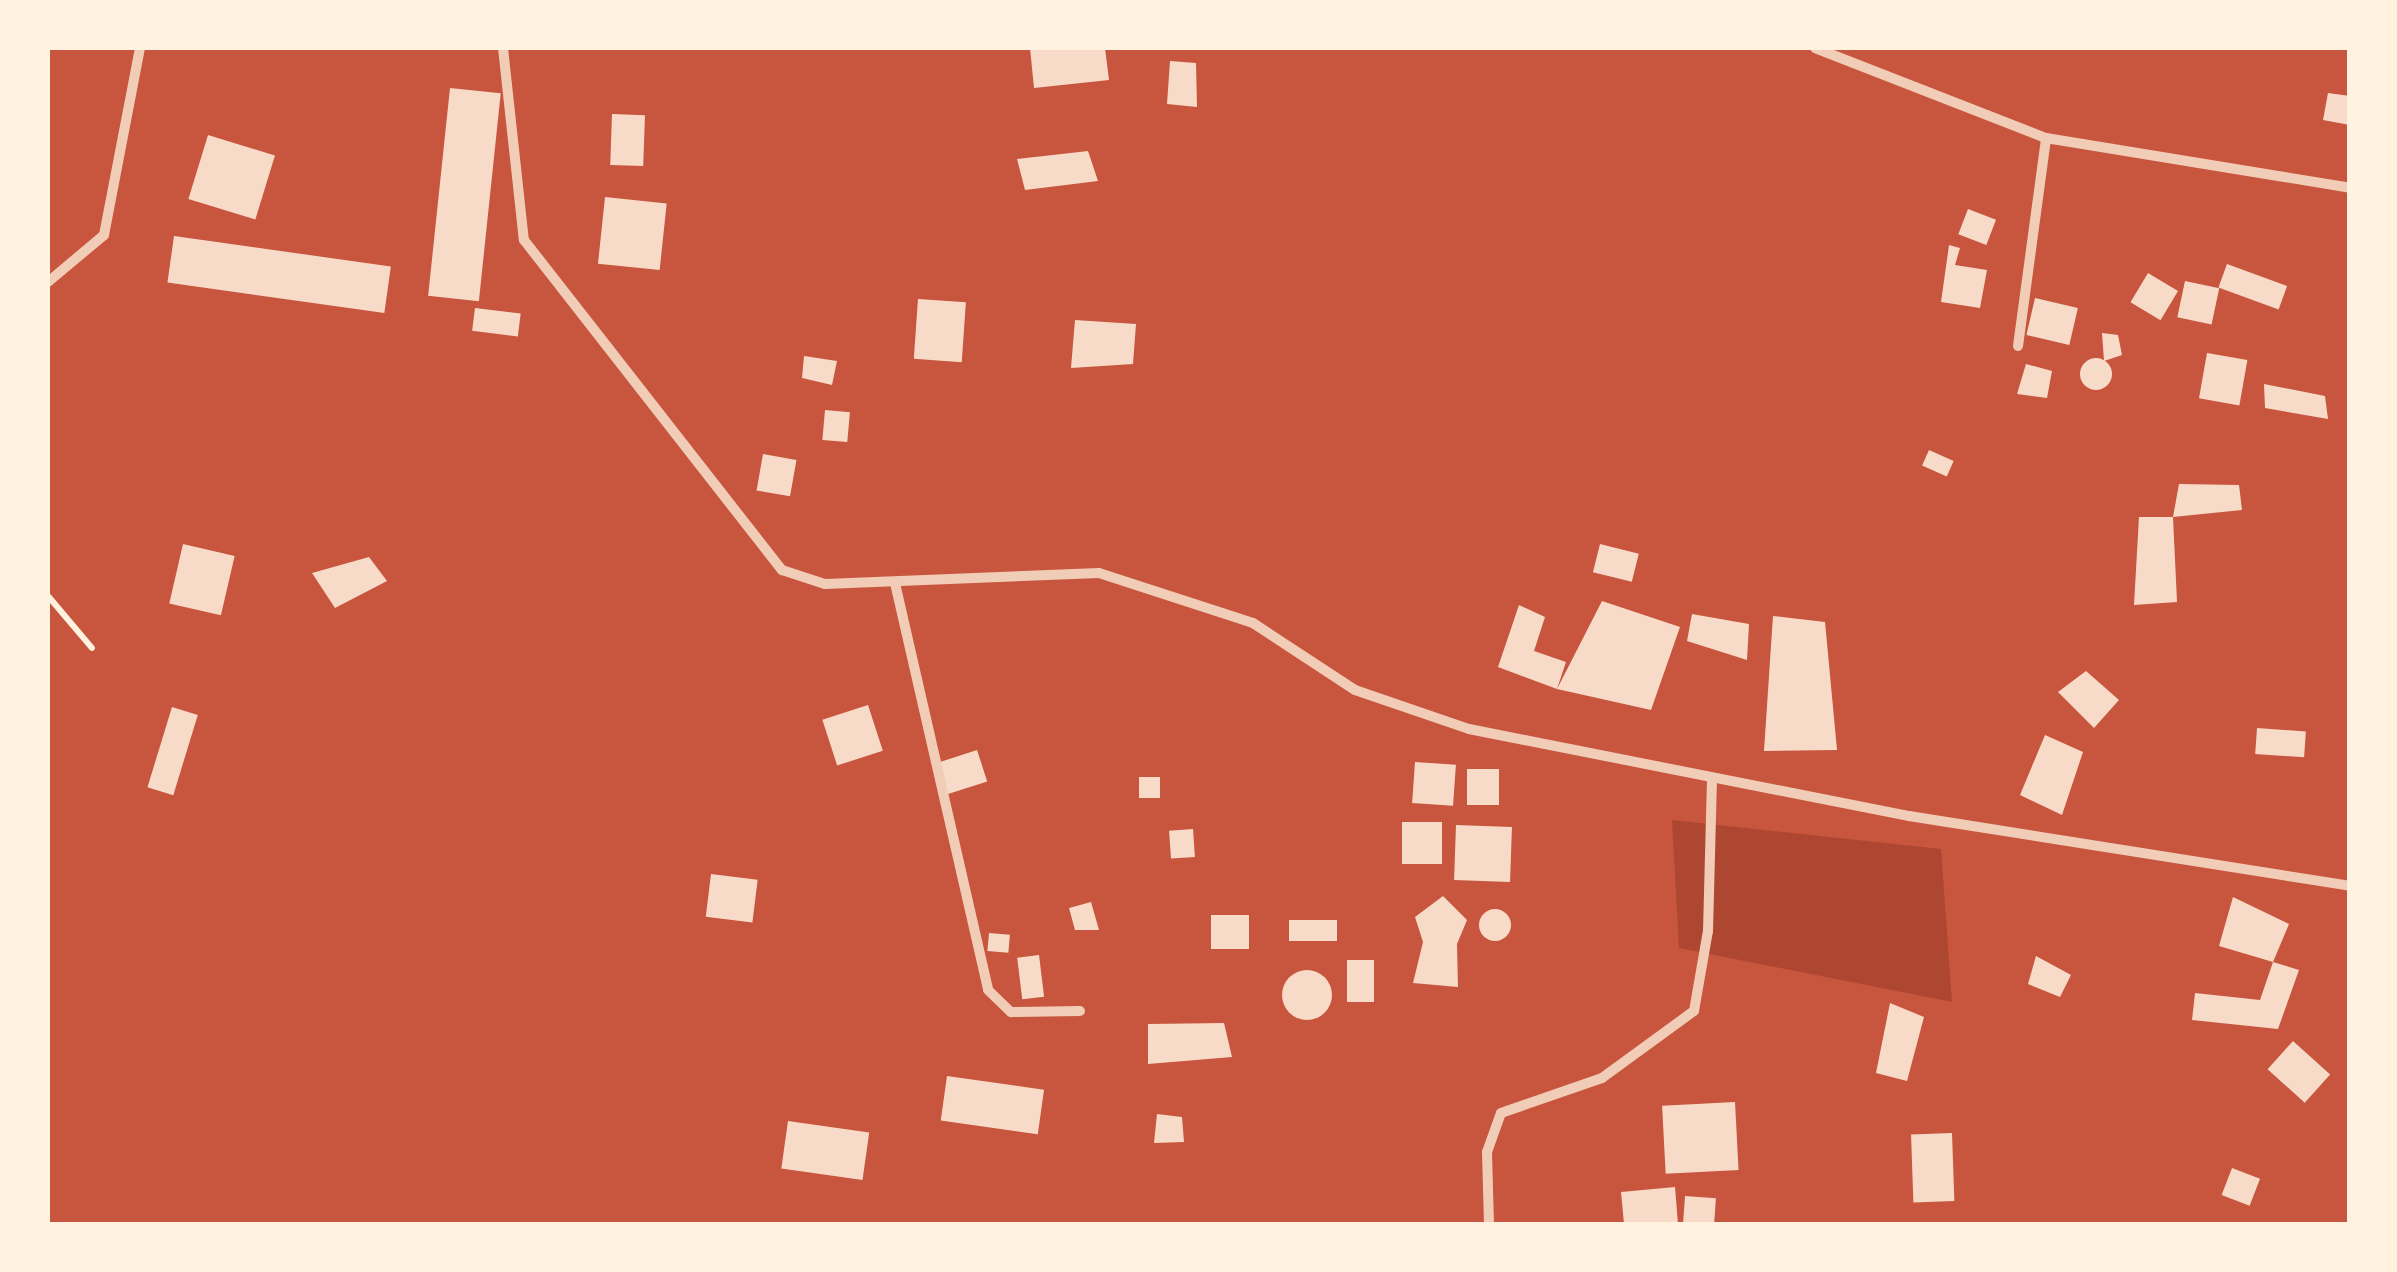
<!DOCTYPE html>
<html>
<head>
<meta charset="utf-8">
<style>
	body { margin:0 }
	#map { position:relative; width:2397px; height:1272px; overflow:hidden; background:#c8553d; font-family:Signika,sans-serif }
	div>[style] { position:absolute }
	[style*='--x'] { left:calc(var(--x)*1px); top:calc(var(--y)*1px); width:calc(var(--w)*1px); rotate:calc(var(--a)*1deg) }
	.green>* { inset:0; background:#ae4732 }
	.building>* { inset:0; background:#f7dbc8; transform-origin:0 0 }
	.round { border-radius:50% }
	.path>* { height:6px; margin:-3px; padding:0 3px; transform-origin:3px; border-radius:3px; background:#fff3e0 }
	.minor>* { height:10px; margin:-5px; padding:0 5px; transform-origin:5px; border-radius:5px; background:#f1ccb7 }
	span { translate:-50% -50%; white-space:nowrap; text-align:center; line-height:1.15; -webkit-text-stroke:8px #fff3e0; paint-order:stroke }
	.frame { position:absolute; inset:0; border:50px solid #fff3e0; pointer-events:none }
</style>
</head>
<body>
<div id="map">
	<div class="green">
		<i style="clip-path:polygon(1672px 820px,1941px 849px,1952px 1002px,1679px 948px)"></i>
	</div>
	<div class="building">
		<i style="clip-path:polygon(1030px 48px,1105px 48px,1109px 80px,1034px 88px)"></i>
		<i style="clip-path:polygon(1170px 61px,1196px 63px,1197px 107px,1167px 104px)"></i>
		<i style="left:450px;top:88px;width:51px;height:209px;rotate:6deg"></i>
		<i style="clip-path:polygon(2328px 93px,2350px 96px,2350px 125px,2323px 120px)"></i>
		<i style="left:612px;top:114px;width:33px;height:51px;rotate:2deg"></i>
		<i style="left:208px;top:135px;width:70px;height:67px;rotate:17deg"></i>
		<i style="clip-path:polygon(1088px 151px,1098px 181px,1025px 190px,1017px 159px)"></i>
		<i style="left:605px;top:197px;width:62px;height:67px;rotate:6deg"></i>
		<i style="left:1968px;top:209px;width:30px;height:27px;rotate:21deg"></i>
		<i style="left:174px;top:236px;width:219px;height:47px;rotate:8deg"></i>
		<i style="clip-path:polygon(1949px 245px,1960px 248px,1955px 265px,1987px 270px,1980px 308px,1941px 302px)"></i>
		<i style="left:2227px;top:264px;width:64px;height:25px;rotate:20deg"></i>
		<i style="left:2148px;top:273px;width:35px;height:34px;rotate:31deg"></i>
		<i style="left:2185px;top:281px;width:35px;height:37px;rotate:12deg"></i>
		<i style="left:2035px;top:298px;width:44px;height:38px;rotate:13deg"></i>
		<i style="left:918px;top:299px;width:48px;height:60px;rotate:4deg"></i>
		<i style="left:475px;top:308px;width:46px;height:23px;rotate:7deg"></i>
		<i style="clip-path:polygon(1075px 320px,1136px 324px,1133px 364px,1071px 368px)"></i>
		<i style="clip-path:polygon(2102px 333px,2118px 335px,2122px 355px,2104px 361px)"></i>
		<i style="left:2207px;top:353px;width:41px;height:46px;rotate:10deg"></i>
		<i style="clip-path:polygon(804px 356px,837px 361px,832px 385px,802px 378px)"></i>
		<i class="round" style="left:2080px;top:358px;width:32px;height:32px"></i>
		<i style="clip-path:polygon(2026px 364px,2052px 371px,2047px 398px,2017px 394px)"></i>
		<i style="clip-path:polygon(2264px 384px,2325px 396px,2328px 419px,2265px 408px)"></i>
		<i style="left:825px;top:410px;width:25px;height:30px;rotate:5deg"></i>
		<i style="left:1929px;top:450px;width:27px;height:17px;rotate:24deg"></i>
		<i style="left:763px;top:454px;width:34px;height:37px;rotate:10deg"></i>
		<i style="clip-path:polygon(2179px 484px,2239px 485px,2242px 510px,2173px 517px)"></i>
		<i style="clip-path:polygon(2139px 517px,2173px 517px,2177px 602px,2134px 605px)"></i>
		<i style="left:183px;top:544px;width:53px;height:61px;rotate:13deg"></i>
		<i style="left:1600px;top:544px;width:40px;height:29px;rotate:14deg"></i>
		<i style="clip-path:polygon(369px 557px,387px 581px,335px 608px,312px 573px)"></i>
		<i style="clip-path:polygon(1602px 601px,1680px 627px,1651px 710px,1557px 689px,1498px 667px,1519px 605px,1545px 617px,1534px 651px,1566px 662px,1557px 689px)"></i>
		<i style="clip-path:polygon(1692px 614px,1749px 624px,1747px 660px,1687px 641px)"></i>
		<i style="clip-path:polygon(1773px 616px,1825px 622px,1837px 750px,1764px 751px)"></i>
		<i style="clip-path:polygon(2086px 671px,2119px 700px,2094px 728px,2058px 692px)"></i>
		<i style="left:868px;top:705px;width:48px;height:48px;rotate:72deg"></i>
		<i style="left:172px;top:707px;width:27px;height:84px;rotate:17deg"></i>
		<i style="left:2257px;top:728px;width:49px;height:26px;rotate:4deg"></i>
		<i style="clip-path:polygon(2045px 735px,2083px 752px,2062px 815px,2020px 795px)"></i>
		<i style="left:977px;top:750px;width:33px;height:42px;rotate:72deg"></i>
		<i style="left:1415px;top:762px;width:41px;height:41px;rotate:4deg"></i>
		<i style="left:1467px;top:769px;width:32px;height:36px"></i>
		<i style="left:1139px;top:777px;width:21px;height:21px"></i>
		<i style="left:1402px;top:822px;width:40px;height:42px"></i>
		<i style="left:1456px;top:825px;width:56px;height:55px;rotate:2deg"></i>
		<i style="left:1193px;top:829px;width:28px;height:24px;rotate:86deg"></i>
		<i style="left:711px;top:874px;width:47px;height:43px;rotate:7deg"></i>
		<i style="clip-path:polygon(1443px 896px,1467px 920px,1457px 944px,1458px 987px,1413px 983px,1423px 942px,1415px 917px)"></i>
		<i style="clip-path:polygon(2233px 897px,2289px 924px,2273px 962px,2219px 946px)"></i>
		<i style="clip-path:polygon(1091px 902px,1099px 930px,1075px 930px,1069px 908px)"></i>
		<i class="round" style="left:1479px;top:909px;width:32px;height:32px"></i>
		<i style="left:1211px;top:915px;width:38px;height:34px"></i>
		<i style="left:1289px;top:920px;width:48px;height:21px"></i>
		<i style="left:989px;top:933px;width:21px;height:18px;rotate:5deg"></i>
		<i style="left:1039px;top:955px;width:42px;height:22px;rotate:83deg"></i>
		<i style="clip-path:polygon(2036px 956px,2071px 975px,2060px 997px,2028px 984px)"></i>
		<i style="left:1347px;top:960px;width:27px;height:42px"></i>
		<i style="clip-path:polygon(2273px 962px,2299px 970px,2278px 1029px,2192px 1020px,2195px 993px,2260px 1000px)"></i>
		<i class="round" style="left:1282px;top:970px;width:50px;height:50px"></i>
		<i style="clip-path:polygon(1890px 1003px,1924px 1017px,1907px 1081px,1876px 1073px)"></i>
		<i style="clip-path:polygon(1224px 1023px,1232px 1057px,1148px 1064px,1148px 1024px)"></i>
		<i style="left:2293px;top:1041px;width:50px;height:38px;rotate:42deg"></i>
		<i style="left:947px;top:1076px;width:98px;height:45px;rotate:8deg"></i>
		<i style="left:1735px;top:1102px;width:68px;height:73px;rotate:87deg"></i>
		<i style="clip-path:polygon(1157px 1114px,1182px 1117px,1184px 1142px,1154px 1143px)"></i>
		<i style="left:788px;top:1121px;width:82px;height:48px;rotate:8deg"></i>
		<i style="left:1952px;top:1133px;width:68px;height:41px;rotate:88deg"></i>
		<i style="left:2232px;top:1168px;width:30px;height:29px;rotate:21deg"></i>
		<i style="clip-path:polygon(1675px 1187px,1678px 1224px,1624px 1224px,1621px 1192px)"></i>
		<i style="left:1685px;top:1196px;width:31px;height:28px;rotate:4deg"></i>
	</div>
	<div class="path">
		<i style="--x:48;--y:596;--w:68;--a:49.8"></i>
	</div>
	<div class="minor">
		<i style="--x:503;--y:48;--w:193;--a:83.8"></i>
		<i style="--x:524;--y:240;--w:419;--a:52"></i>
		<i style="--x:782;--y:570;--w:45;--a:18"></i>
		<i style="--x:825;--y:584;--w:274;--a:-2.3"></i>
		<i style="--x:1099;--y:573;--w:162;--a:18"></i>
		<i style="--x:1253;--y:623;--w:122;--a:33.3"></i>
		<i style="--x:1355;--y:690;--w:120;--a:18.9"></i>
		<i style="--x:1469;--y:729;--w:449;--a:11.2"></i>
		<i style="--x:1909;--y:816;--w:447;--a:9"></i>
		<i style="--x:1815;--y:48;--w:248;--a:21.3"></i>
		<i style="--x:2046;--y:138;--w:308;--a:9.3"></i>
		<i style="--x:48;--y:282;--w:73;--a:-40"></i>
		<i style="--x:104;--y:235;--w:190;--a:-79.1"></i>
		<i style="--x:2018;--y:346;--w:210;--a:-82.3"></i>
		<i style="--x:895;--y:583;--w:417;--a:77.1"></i>
		<i style="--x:988;--y:990;--w:32;--a:44"></i>
		<i style="--x:1011;--y:1012;--w:69;--a:-0.8"></i>
		<i style="--x:1489;--y:1224;--w:72;--a:-91.6"></i>
		<i style="--x:1487;--y:1152;--w:41;--a:-70.3"></i>
		<i style="--x:1501;--y:1113;--w:107;--a:-19.1"></i>
		<i style="--x:1602;--y:1078;--w:114;--a:-36.1"></i>
		<i style="--x:1694;--y:1011;--w:81;--a:-80.1"></i>
		<i style="--x:1708;--y:931;--w:151;--a:-88.5"></i>
	</div>
	<div class="frame"></div>
</div>
</body>
</html>
